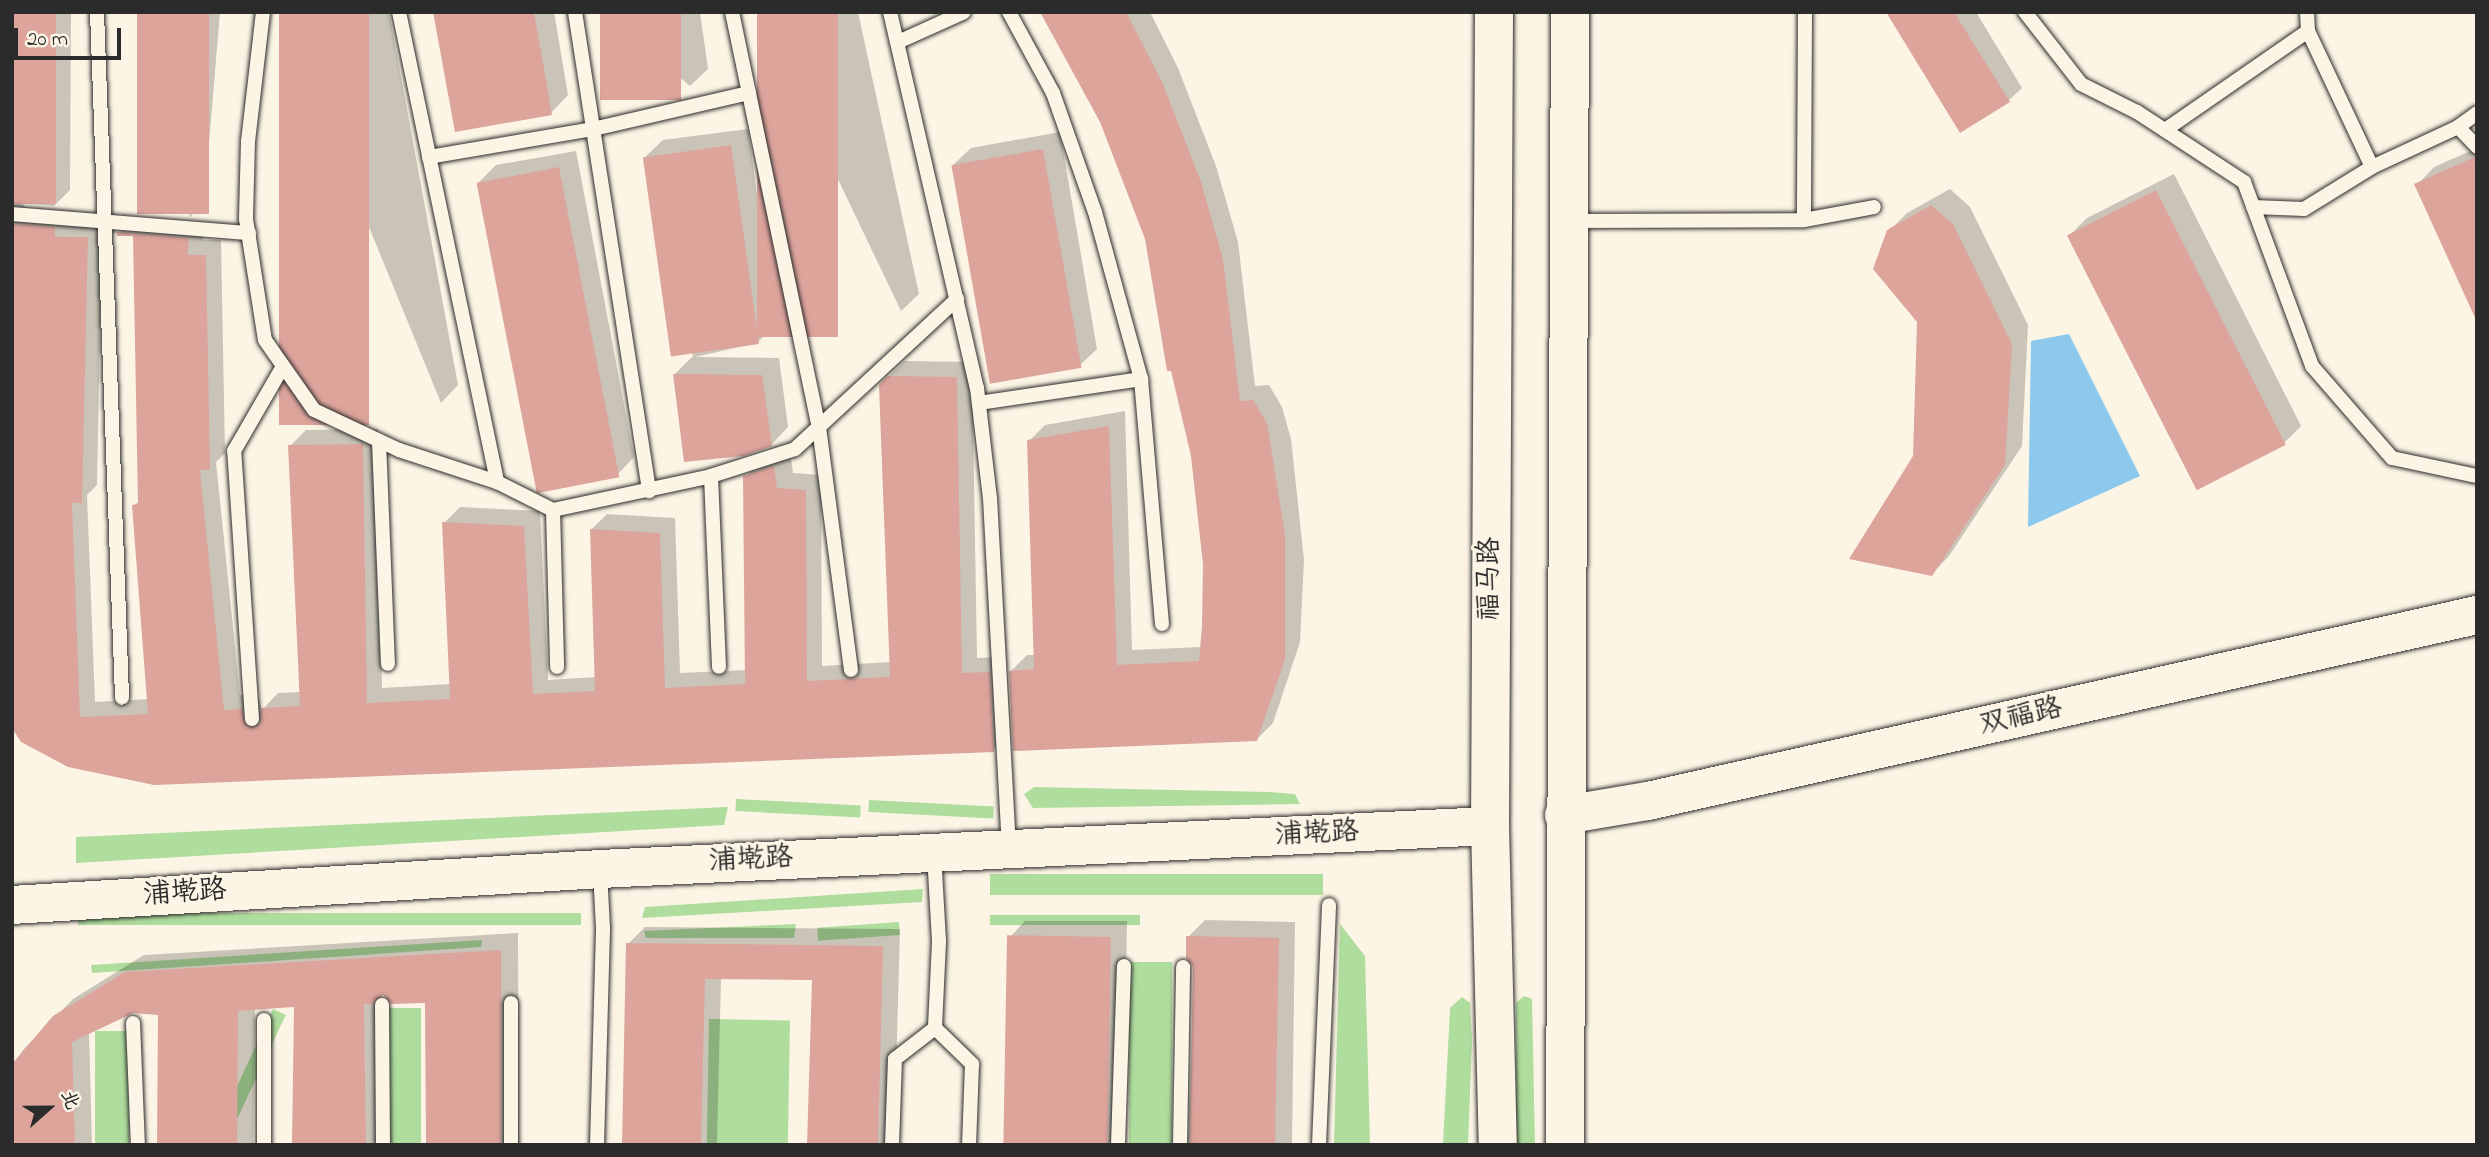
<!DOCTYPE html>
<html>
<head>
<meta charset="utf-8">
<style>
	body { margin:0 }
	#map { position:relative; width:2489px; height:1157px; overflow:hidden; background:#fcf5e5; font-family:"Indie Flower","LXGW WenKai TC",sans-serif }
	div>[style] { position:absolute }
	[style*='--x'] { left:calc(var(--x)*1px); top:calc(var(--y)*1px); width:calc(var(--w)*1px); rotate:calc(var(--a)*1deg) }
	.green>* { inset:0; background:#afdd9d; transform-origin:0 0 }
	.water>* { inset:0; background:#8dc9ed }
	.shadow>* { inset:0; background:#0003 }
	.building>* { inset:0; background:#dda49c; transform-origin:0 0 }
	.roads { filter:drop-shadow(0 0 2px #2b2b2b) drop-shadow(0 0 2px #2b2b2b) }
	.lane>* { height:14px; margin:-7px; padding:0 7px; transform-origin:7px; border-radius:7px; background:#fcf5e5 }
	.secondary>* { height:38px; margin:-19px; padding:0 19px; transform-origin:19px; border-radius:19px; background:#fcf5e5 }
	.primary>* { height:38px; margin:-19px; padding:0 19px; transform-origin:19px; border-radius:19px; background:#fcf5e5 }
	span { translate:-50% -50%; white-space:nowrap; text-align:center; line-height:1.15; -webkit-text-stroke:6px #fcf5e5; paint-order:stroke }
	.street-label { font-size:28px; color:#2b2b2b }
	.frame { position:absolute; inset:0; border:14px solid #2b2b2b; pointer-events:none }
	.north { position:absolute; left:14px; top:1073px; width:70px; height:70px; -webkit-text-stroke:5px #fcf5e5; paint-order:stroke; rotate:69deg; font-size:19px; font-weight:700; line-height:28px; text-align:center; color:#2b2b2b }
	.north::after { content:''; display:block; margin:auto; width:24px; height:32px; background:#2b2b2b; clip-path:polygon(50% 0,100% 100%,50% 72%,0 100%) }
	.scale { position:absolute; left:14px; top:28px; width:107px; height:32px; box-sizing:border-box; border:4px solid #2b2b2b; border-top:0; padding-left:9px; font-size:21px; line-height:24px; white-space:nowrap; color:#2b2b2b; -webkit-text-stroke:5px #fcf5e5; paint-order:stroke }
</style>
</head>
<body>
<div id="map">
	<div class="green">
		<i style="clip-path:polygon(1034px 787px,1270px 792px,1295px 794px,1300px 804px,1033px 808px,1024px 794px)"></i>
		<i style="left:736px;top:799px;width:125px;height:12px;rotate:3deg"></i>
		<i style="left:869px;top:800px;width:125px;height:12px;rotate:3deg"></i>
		<i style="clip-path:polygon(728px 807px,724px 825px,76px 863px,76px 837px)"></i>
		<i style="left:1323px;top:874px;width:21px;height:333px;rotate:90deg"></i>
		<i style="clip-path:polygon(923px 889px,922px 902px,642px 918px,645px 907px)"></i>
		<i style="left:581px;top:913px;width:12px;height:503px;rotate:90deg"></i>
		<i style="left:990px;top:915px;width:150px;height:10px"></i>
		<i style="left:899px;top:922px;width:13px;height:82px;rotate:86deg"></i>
		<i style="clip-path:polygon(796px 924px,794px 938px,646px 938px,644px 931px)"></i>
		<i style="clip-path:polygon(1340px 924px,1365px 956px,1370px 1145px,1334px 1145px)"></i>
		<i style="clip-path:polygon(482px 940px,481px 947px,92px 973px,91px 965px)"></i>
		<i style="left:1129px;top:962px;width:43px;height:183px"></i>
		<i style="clip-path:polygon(1524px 996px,1532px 999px,1535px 1145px,1516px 1145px,1516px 1003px)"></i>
		<i style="clip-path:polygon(1462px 997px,1470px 1003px,1472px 1040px,1468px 1145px,1443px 1145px,1450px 1008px)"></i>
		<i style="left:387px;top:1008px;width:34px;height:137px"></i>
		<i style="left:273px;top:1009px;width:14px;height:136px;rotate:25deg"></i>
		<i style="left:709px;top:1019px;width:81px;height:126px;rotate:1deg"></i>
		<i style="left:95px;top:1031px;width:34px;height:114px"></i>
	</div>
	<div class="water">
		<i style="clip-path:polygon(2069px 334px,2140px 476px,2028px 527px,2031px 341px)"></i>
	</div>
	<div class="shadow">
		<i style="clip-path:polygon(12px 12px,71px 12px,70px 190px,54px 206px,22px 203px,26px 208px,102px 222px,97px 485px,87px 495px,95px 702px,149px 699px,134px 506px,140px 500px,134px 234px,119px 233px,135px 217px,204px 223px,203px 240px,221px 240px,225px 453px,216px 462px,240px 695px,257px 694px,262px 710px,278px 693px,301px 692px,290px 446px,306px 430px,378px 429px,382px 688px,451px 684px,444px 523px,460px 507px,540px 511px,548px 680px,596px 677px,591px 530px,607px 514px,675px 518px,680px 673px,747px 670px,745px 477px,761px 461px,790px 451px,793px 473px,821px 475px,822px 666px,891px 662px,880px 385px,905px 361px,972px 362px,977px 658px,1005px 657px,1009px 734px,993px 750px,12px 725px)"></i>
		<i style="clip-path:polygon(138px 12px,220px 12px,204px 203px,190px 217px)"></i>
		<i style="clip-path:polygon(281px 12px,389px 12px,458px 385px,441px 403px)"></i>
		<i style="clip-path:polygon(435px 12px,554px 12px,568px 95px,551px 113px)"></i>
		<i style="clip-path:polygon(602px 12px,700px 12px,708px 69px,690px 86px)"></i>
		<i style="clip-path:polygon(758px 12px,858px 12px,919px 294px,901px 311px)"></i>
		<i style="clip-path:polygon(1041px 12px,1150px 12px,1178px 68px,1216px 166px,1238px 242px,1255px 386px,1269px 385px,1282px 407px,1291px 439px,1304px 560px,1300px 642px,1273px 723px,1257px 739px,1011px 671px,1027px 655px,1035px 655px,1029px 441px,1045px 425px,1125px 411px,1132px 650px,1202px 647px,1205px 564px,1193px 456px,1147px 238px,1102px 121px)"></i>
		<i style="clip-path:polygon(1888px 12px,1976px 12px,2022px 88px,2008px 101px)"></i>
		<i style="clip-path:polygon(748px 129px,775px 325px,757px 343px,695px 357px,779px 358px,788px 427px,771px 445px,674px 375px,693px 356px,645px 157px,663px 140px)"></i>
		<i style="clip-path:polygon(1060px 132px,1097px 349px,1079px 366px,953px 165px,971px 148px)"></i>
		<i style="clip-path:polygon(2477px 148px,2477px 318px,2417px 185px,2434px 167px)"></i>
		<i style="clip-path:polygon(576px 151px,634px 457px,617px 475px,537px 488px,478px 183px,496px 165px)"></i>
		<i style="clip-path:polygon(2174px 174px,2301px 426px,2284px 443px,2069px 236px,2087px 218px)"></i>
		<i style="clip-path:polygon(1950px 189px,1970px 207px,2028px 325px,2022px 446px,1949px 556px,1932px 574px,1914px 457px,1918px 322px,1889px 231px,1907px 213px)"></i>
		<i style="clip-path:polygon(1205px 920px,1295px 922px,1292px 1145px,1188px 1145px,1194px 967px,1188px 937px)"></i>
		<i style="clip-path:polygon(1025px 921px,1127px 921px,1123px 1145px,1004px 1145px,1008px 939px)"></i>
		<i style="clip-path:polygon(645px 927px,900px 929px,894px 1145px,809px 1145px,814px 978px,721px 977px,717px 1145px,624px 1145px,628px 944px)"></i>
		<i style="clip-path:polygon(518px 933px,519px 1145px,427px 1145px,427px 1001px,381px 993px,384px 1145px,294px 1145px,296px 1006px,255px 1008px,253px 1145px,159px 1145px,160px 1014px,132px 1012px,89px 1032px,92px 1145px,12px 1145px,12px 1067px,23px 1050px,73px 999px,144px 955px)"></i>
	</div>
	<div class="building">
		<i style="left:12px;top:12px;width:44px;height:192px"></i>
		<i style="left:137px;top:12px;width:72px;height:202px"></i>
		<i style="left:279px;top:12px;width:90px;height:413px"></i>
		<i style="clip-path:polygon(433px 12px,534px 12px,552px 115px,455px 132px)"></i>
		<i style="left:600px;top:12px;width:81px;height:88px"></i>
		<i style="left:757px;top:12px;width:81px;height:325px"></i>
		<i style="clip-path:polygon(1040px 12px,1126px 12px,1163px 84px,1201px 182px,1223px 259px,1240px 401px,1253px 400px,1267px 423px,1285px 534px,1285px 659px,1257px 741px,1013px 751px,1009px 671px,1034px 669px,1027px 440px,1109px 426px,1117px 665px,1199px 661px,1202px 626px,1203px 564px,1191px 456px,1171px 371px,1167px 371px,1145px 239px,1100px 122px)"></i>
		<i style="clip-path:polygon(1886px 12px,1954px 12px,2010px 102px,1960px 133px)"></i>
		<i style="left:731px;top:145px;width:201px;height:89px;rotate:82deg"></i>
		<i style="left:1043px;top:149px;width:222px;height:93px;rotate:80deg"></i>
		<i style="clip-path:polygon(2477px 156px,2477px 322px,2414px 184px)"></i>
		<i style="left:559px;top:167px;width:316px;height:84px;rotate:79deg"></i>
		<i style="left:2156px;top:190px;width:286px;height:100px;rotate:63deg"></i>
		<i style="clip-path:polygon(1931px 205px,1953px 224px,2012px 344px,2005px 465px,1932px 576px,1849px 559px,1913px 456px,1917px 322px,1873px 269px,1887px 230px)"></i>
		<i style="clip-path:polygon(12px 224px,55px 227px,55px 237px,88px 237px,82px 503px,72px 503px,80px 717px,148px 714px,132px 505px,138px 504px,133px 236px,117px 236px,117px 232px,189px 238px,188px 255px,206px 255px,210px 470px,200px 470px,224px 710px,242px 709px,247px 727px,260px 724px,261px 708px,300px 706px,288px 445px,363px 444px,367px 703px,450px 699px,442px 522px,524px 526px,533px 694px,595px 691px,590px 529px,660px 533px,665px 688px,745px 684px,743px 476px,774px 466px,777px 488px,806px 490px,807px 681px,890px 677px,879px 385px,888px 376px,957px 377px,962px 673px,990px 672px,994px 752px,154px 785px,68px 767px,21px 742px,12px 728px)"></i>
		<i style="clip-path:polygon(673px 374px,762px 375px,772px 446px,743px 456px,684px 462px)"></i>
		<i style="clip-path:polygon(1186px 936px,1279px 938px,1275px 1145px,1190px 1145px,1193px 967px,1186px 958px)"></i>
		<i style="left:1111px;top:937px;width:208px;height:104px;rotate:91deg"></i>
		<i style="clip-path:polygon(626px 943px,883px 946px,878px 1145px,807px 1145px,812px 980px,705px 979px,701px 1145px,622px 1145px)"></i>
		<i style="clip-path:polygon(501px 950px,501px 1145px,426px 1145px,425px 1003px,391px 1004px,383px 995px,372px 1004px,364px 1004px,366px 1145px,292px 1145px,294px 1007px,238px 1011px,237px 1145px,157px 1145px,158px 1015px,133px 1013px,72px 1042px,75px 1145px,12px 1145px,12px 1064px,53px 1016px,125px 972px)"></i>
	</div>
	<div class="roads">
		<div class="lane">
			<i style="--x:97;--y:12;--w:686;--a:87.91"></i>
			<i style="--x:263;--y:12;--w:130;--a:96.6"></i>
			<i style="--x:248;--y:141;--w:78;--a:91.5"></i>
			<i style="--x:246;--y:219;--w:122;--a:81.1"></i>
			<i style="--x:265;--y:340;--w:85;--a:55"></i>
			<i style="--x:314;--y:410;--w:94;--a:25.2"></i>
			<i style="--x:399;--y:450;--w:103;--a:18.1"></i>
			<i style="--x:497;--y:482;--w:63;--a:26.6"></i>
			<i style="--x:553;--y:510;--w:162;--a:-12.1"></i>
			<i style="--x:711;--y:476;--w:88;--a:-17.8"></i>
			<i style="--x:795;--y:449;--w:221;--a:-42.8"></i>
			<i style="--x:399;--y:12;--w:480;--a:78.2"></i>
			<i style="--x:575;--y:12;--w:485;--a:81.2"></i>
			<i style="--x:732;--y:12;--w:424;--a:78.2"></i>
			<i style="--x:819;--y:427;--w:245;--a:82.5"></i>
			<i style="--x:890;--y:12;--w:386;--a:77"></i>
			<i style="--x:977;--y:388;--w:111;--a:83.3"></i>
			<i style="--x:990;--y:498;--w:350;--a:86.9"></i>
			<i style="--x:1009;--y:12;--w:92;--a:61.5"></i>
			<i style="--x:1053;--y:93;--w:126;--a:70.6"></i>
			<i style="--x:1095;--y:212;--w:173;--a:74.6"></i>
			<i style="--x:1805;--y:12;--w:208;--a:90.3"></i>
			<i style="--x:1804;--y:220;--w:71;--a:-10.5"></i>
			<i style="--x:2025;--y:12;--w:91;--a:52.1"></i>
			<i style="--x:2081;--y:84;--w:63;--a:26.6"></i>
			<i style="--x:2137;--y:112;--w:128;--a:33.2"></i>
			<i style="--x:2244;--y:182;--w:196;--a:69.7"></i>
			<i style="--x:2312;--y:366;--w:122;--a:49"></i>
			<i style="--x:2392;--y:458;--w:87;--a:12"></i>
			<i style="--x:2308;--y:31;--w:150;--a:64.8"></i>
			<i style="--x:898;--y:42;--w:72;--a:-24.4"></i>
			<i style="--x:2458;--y:127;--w:24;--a:-36"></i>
			<i style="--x:2165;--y:130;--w:174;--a:-34.7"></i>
			<i style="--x:2308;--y:31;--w:19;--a:-93"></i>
			<i style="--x:429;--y:157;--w:166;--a:-9.7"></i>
			<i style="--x:593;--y:129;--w:160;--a:-13"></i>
			<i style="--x:2253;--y:207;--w:51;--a:2.2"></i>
			<i style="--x:2304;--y:209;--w:80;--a:-31.7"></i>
			<i style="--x:2372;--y:167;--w:95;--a:-24.9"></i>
			<i style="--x:2458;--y:127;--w:28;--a:46"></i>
			<i style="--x:12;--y:214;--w:238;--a:4.6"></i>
			<i style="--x:1571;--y:221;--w:233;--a:-0.2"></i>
			<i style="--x:979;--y:403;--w:164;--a:-8.4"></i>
			<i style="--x:1141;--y:379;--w:246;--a:85.1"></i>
			<i style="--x:379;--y:441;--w:223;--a:87.7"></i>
			<i style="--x:711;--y:476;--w:191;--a:87.6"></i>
			<i style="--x:553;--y:510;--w:157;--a:88.5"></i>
			<i style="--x:252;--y:719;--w:269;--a:-93.8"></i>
			<i style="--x:234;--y:451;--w:98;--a:-60"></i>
			<i style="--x:934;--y:854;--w:88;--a:86.7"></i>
			<i style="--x:939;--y:942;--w:86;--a:92.7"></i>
			<i style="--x:935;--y:1028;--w:52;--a:44.2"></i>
			<i style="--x:972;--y:1064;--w:81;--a:92.1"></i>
			<i style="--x:511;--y:1003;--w:142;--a:90"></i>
			<i style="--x:382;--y:1005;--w:140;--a:89.6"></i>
			<i style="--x:264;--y:1020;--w:125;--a:90"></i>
			<i style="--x:133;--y:1023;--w:122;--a:87.7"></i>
			<i style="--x:597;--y:1145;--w:217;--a:-88.4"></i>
			<i style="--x:603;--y:928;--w:58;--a:-93"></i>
			<i style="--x:892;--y:1145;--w:86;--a:-88"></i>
			<i style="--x:895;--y:1059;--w:51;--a:-37.8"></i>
			<i style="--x:1118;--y:1145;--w:179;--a:-88.1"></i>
			<i style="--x:1180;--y:1145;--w:178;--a:-89"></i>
			<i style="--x:1319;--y:1145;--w:240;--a:-87.6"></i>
		</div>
		<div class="secondary">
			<i style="--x:1564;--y:815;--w:85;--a:-9.5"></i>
			<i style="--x:1648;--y:801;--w:850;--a:-12.65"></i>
			<i style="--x:12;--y:905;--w:589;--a:-3.5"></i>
			<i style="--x:600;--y:869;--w:891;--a:-2.77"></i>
		</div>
		<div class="primary">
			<i style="--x:1494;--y:12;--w:814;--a:90.28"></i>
			<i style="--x:1490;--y:826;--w:319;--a:88.6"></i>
			<i style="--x:1565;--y:1145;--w:1133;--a:-89.75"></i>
		</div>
	</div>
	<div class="street-label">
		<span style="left:1491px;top:579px;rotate:-90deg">福马路</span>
		<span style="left:2021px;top:718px;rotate:-13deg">双福路</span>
		<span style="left:1317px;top:835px;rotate:-3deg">浦墘路</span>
		<span style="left:751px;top:861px;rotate:-3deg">浦墘路</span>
		<span style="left:185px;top:894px;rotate:-4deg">浦墘路</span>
	</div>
	<div class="frame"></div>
	<div class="north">北</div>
	<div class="scale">20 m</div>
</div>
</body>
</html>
